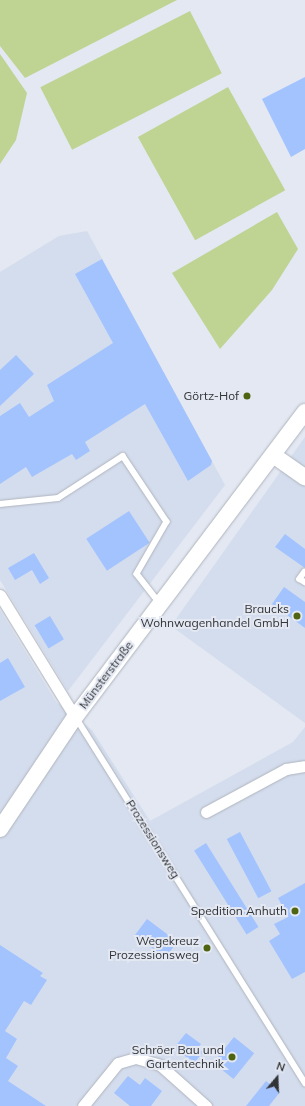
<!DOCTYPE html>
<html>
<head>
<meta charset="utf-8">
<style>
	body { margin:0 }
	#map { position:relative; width:305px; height:1106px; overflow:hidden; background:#e3e8f2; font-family:Mulish,sans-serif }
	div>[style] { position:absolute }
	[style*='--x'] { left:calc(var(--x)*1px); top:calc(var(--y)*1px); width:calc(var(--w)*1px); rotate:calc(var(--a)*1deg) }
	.built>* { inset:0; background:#d4dded }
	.green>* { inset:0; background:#bfd493; transform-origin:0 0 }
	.building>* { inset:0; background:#a3c3fe; transform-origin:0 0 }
	.roads { filter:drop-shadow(0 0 1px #afb4be) drop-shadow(0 0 1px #afb4be) }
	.lane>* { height:5.5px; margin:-2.75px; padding:0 2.75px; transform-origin:2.75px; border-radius:2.75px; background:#fff }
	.street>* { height:11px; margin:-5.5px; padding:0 5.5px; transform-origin:5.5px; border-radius:5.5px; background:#fff }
	.secondary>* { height:16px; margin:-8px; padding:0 8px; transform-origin:8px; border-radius:8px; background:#fff }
	.dots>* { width:11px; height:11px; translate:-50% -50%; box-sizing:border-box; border:2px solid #e3e8f2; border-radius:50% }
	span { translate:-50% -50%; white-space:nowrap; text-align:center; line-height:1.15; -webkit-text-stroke:4px #e3e8f2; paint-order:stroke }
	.poi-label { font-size:12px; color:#313336 }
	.right { translate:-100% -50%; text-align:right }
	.street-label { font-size:12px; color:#313336 }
	.north { position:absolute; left:257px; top:1058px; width:40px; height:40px; -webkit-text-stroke:3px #e3e8f2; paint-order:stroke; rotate:19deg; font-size:11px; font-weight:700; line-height:16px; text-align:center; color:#313336 }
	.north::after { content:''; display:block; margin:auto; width:14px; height:18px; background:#313336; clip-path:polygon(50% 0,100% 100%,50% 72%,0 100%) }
</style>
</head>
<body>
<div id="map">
	<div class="built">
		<i style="clip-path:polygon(87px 231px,225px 485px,68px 691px,0 580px,0 272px,59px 236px)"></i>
		<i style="clip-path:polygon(305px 437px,305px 723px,171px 626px)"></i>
		<i style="clip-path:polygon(0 610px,56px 702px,92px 730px,150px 821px,293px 742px,305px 727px,305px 1106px,0 1106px)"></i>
	</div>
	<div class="green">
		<i style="clip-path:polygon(0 0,177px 0,25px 78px,0 46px)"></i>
		<i style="left:190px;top:11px;width:70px;height:168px;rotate:63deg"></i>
		<i style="clip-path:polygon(0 54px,27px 93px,16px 140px,0 164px)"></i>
		<i style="left:228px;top:87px;width:118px;height:103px;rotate:61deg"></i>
		<i style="clip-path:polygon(277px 212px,298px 249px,272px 290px,220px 349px,172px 273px)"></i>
	</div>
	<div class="building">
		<i style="clip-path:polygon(305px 77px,305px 149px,291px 157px,262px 99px)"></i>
		<i style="clip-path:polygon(102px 259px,212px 461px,211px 465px,188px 481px,145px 404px,85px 442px,90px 451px,76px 460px,72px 454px,32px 477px,26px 467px,0 484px,0 416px,20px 403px,29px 417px,54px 401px,47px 385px,113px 343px,75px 274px)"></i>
		<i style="clip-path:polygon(16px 355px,34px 374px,0 406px,0 370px)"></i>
		<i style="left:129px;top:511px;width:38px;height:51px;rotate:57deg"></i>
		<i style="clip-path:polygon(285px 534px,305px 549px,305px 568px,275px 547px)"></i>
		<i style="clip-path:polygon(34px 553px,49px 578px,40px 584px,32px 570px,15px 580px,8px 568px)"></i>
		<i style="clip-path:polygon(284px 587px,305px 602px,305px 628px,272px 604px)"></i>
		<i style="left:50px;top:616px;width:27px;height:18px;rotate:59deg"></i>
		<i style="clip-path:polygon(8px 658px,25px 687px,0 701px,0 663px)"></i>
		<i style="left:240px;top:832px;width:67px;height:15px;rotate:62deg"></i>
		<i style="left:206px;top:843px;width:99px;height:14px;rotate:58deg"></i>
		<i style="clip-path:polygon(305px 883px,305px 972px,292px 979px,269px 941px,280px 934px,274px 924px,288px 917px,278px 898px)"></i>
		<i style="left:147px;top:919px;width:38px;height:20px;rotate:37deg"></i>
		<i style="clip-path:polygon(0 945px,43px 973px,40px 976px,47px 980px,31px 1005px,24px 1001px,5px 1031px,17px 1039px,6px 1058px,18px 1066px,8px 1081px,46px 1106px,0 1106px)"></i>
		<i style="clip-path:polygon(186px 1033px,201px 1044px,198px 1048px,203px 1052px,195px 1062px,173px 1049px)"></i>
		<i style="left:234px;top:1037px;width:26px;height:33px;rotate:39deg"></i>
		<i style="clip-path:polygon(128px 1076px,140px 1085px,145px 1078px,162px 1091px,151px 1106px,130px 1106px,114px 1093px)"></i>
		<i style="clip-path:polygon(266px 1081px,280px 1092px,269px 1106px,246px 1106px)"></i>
	</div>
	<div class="roads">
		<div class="lane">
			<i style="--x:0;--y:504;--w:58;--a:-5.9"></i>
			<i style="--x:58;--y:498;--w:77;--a:-32.9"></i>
			<i style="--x:123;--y:456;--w:79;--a:56.3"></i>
			<i style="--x:167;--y:522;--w:60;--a:120"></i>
			<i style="--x:137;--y:574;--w:37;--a:52"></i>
			<i style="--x:305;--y:572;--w:9;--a:126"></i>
			<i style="--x:300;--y:579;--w:6;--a:31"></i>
			<i style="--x:77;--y:719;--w:430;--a:57.9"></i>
		</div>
		<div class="street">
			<i style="--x:0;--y:595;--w:143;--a:58.4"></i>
			<i style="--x:206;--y:812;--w:91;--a:-28.3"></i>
			<i style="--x:286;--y:769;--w:18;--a:-9"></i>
			<i style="--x:83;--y:1106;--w:55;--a:-50.9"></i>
			<i style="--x:118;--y:1063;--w:19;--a:-16"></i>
			<i style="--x:136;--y:1058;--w:25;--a:16"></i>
			<i style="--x:160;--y:1065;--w:62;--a:41.7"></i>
		</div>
		<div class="secondary">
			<i style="--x:273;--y:455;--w:39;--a:35"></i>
			<i style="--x:0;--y:829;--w:135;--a:-56.2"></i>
			<i style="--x:75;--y:717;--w:382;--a:-53"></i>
		</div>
	</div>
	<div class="dots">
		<i style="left:247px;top:396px;background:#4f6410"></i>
		<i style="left:297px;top:616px;background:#4f6410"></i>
		<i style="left:295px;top:911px;background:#4f6410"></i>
		<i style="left:207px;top:948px;background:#4f6410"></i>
		<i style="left:232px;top:1057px;background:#4f6410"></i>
	</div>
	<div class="poi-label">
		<span class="right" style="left:239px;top:396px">Görtz-Hof</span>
		<span class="right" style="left:289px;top:616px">Braucks<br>Wohnwagenhandel GmbH</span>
		<span class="right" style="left:287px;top:911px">Spedition Anhuth</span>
		<span class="right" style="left:199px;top:948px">Wegekreuz<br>Prozessionsweg</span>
		<span class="right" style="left:224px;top:1057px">Schröer Bau und<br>Gartentechnik</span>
	</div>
	<div class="street-label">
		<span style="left:106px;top:675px;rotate:-53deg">Münsterstraße</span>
		<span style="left:153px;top:839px;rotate:58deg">Prozessionsweg</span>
	</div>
	<div class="north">N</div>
</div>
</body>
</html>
